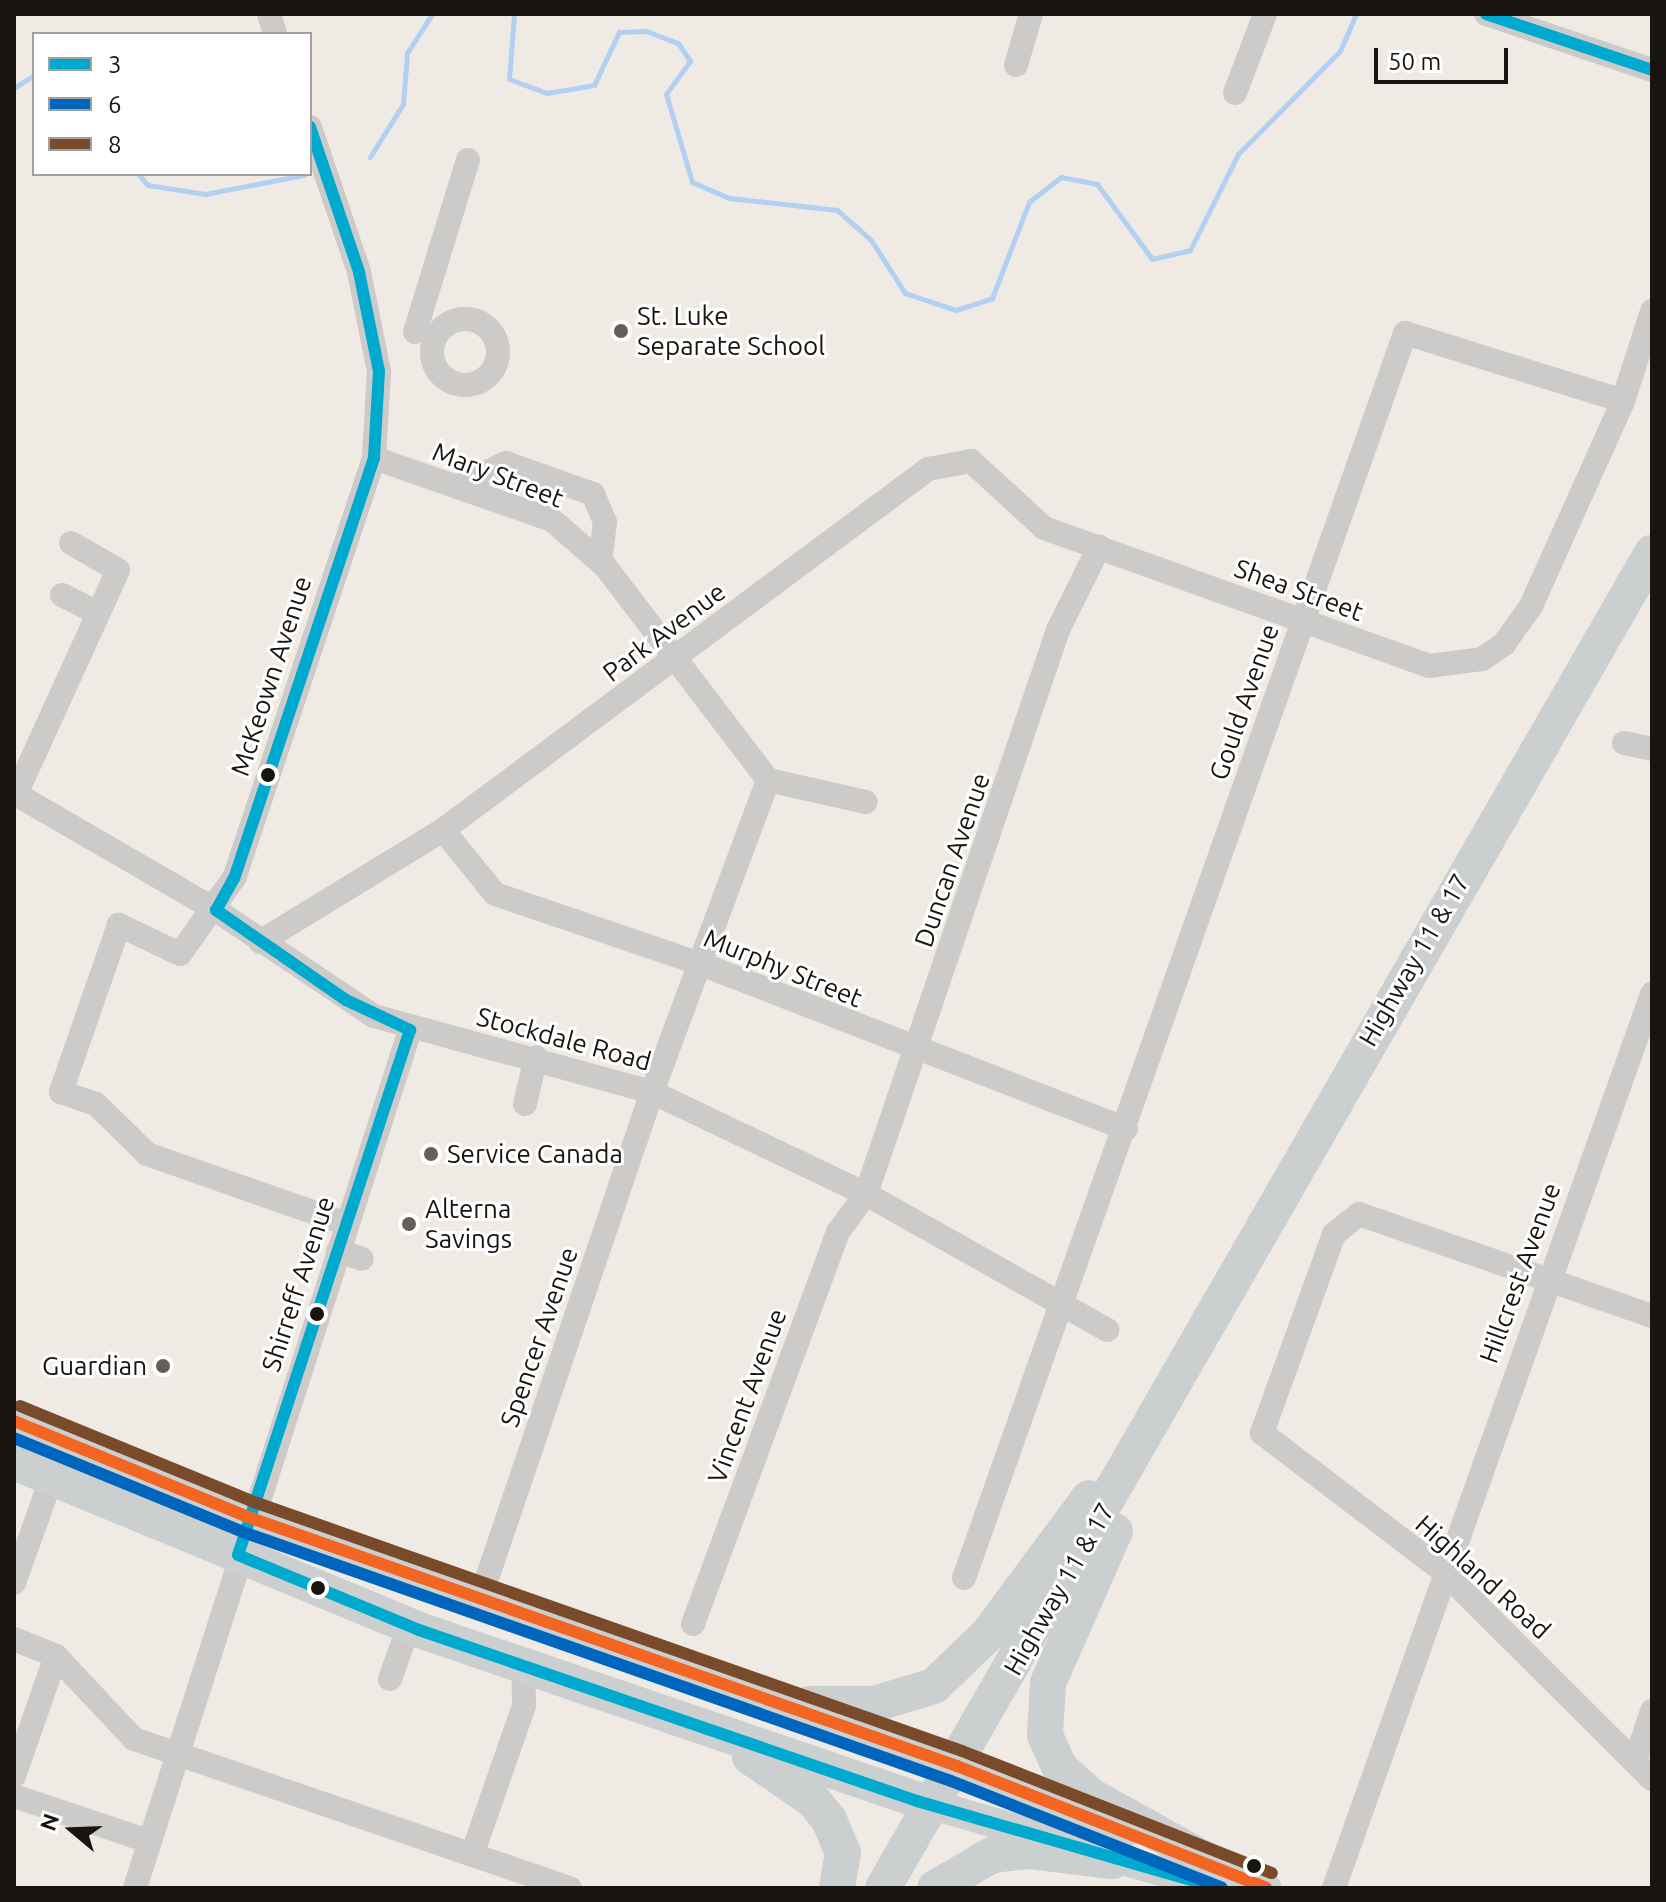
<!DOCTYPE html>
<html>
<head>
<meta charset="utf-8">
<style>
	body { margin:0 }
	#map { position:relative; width:1666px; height:1902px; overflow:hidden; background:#f0eae4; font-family:Ubuntu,sans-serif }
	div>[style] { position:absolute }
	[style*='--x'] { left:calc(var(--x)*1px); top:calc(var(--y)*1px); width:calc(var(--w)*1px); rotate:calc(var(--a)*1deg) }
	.stream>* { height:5px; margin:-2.5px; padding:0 2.5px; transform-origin:2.5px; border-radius:2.5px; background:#b2d0f1 }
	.minor>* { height:24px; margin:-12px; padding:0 12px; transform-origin:12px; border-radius:12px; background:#cccbc9 }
	.minor>.ring { margin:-12px; padding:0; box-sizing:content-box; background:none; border:24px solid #cccbc9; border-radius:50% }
	.major>* { height:30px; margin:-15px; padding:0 15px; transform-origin:15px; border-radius:15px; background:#cdcfd0 }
	.highway>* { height:36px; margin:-18px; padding:0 18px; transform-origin:18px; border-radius:18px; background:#cbcfd0 }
	.bus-1>* { height:12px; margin:-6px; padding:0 6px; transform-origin:6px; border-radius:6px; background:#00a9ce }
	.bus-2>* { height:12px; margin:-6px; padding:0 6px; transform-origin:6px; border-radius:6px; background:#0065bd }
	.bus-3>* { height:12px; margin:-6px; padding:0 6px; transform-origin:6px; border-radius:6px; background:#7a4b2a }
	.bus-4>* { height:12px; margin:-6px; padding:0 6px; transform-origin:6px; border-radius:6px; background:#f26522 }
	.dots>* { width:22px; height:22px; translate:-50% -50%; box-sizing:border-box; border:4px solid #fff; border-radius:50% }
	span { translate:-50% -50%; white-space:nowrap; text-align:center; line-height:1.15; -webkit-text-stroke:6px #fff; paint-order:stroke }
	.poi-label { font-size:26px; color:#181410 }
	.left { translate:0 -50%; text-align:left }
	.right { translate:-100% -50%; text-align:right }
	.street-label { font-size:26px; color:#181410 }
	.frame { position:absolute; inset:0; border:16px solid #181410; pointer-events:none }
	.legend { position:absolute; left:32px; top:32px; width:280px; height:144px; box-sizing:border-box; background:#fff; border:2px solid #a3a19f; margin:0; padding:10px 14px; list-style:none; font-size:24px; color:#181410 }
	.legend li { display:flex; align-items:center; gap:16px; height:40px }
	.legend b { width:40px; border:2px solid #a3a19f }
	.north { position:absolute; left:32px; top:1790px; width:80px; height:80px; -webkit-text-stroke:6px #fff; paint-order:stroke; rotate:289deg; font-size:22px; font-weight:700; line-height:32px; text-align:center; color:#181410 }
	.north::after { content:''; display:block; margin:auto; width:28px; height:36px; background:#181410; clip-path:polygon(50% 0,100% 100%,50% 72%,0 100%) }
	.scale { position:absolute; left:1374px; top:48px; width:134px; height:36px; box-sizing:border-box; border:4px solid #181410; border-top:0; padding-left:10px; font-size:24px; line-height:28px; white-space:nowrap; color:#181410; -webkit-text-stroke:6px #fff; paint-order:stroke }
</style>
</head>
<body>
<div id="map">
	<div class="stream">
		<i style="--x:514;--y:14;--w:65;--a:94.4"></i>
		<i style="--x:509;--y:79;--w:40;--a:20.2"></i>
		<i style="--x:547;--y:93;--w:48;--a:-9.7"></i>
		<i style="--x:594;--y:85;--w:59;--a:-64.7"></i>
		<i style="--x:619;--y:32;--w:27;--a:-2"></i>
		<i style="--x:646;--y:31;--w:34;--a:21"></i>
		<i style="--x:678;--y:43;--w:22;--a:56"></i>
		<i style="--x:690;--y:61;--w:41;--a:126"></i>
		<i style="--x:666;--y:94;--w:92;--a:73.5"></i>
		<i style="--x:692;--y:182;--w:40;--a:23.4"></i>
		<i style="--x:729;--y:198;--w:109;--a:6.3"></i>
		<i style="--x:837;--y:210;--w:45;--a:41.4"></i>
		<i style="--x:871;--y:240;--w:63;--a:57.3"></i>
		<i style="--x:905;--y:293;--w:54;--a:18.4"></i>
		<i style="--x:956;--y:310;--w:38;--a:-18"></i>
		<i style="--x:992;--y:298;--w:103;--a:-68.9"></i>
		<i style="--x:1029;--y:202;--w:41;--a:-38"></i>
		<i style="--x:1061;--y:177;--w:37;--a:11"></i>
		<i style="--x:1097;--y:184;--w:93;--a:53.7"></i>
		<i style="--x:1152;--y:259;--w:39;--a:-13"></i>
		<i style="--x:1190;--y:250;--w:107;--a:-63.4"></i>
		<i style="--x:1238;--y:154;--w:145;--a:-45.3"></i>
		<i style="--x:1340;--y:51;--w:40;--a:-66.6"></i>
		<i style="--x:14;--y:88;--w:24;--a:-33"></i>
		<i style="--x:370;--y:157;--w:62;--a:-58.1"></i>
		<i style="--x:403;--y:104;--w:51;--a:-85.5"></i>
		<i style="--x:407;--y:53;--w:46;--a:-57.3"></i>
		<i style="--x:138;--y:174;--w:15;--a:48"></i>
		<i style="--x:148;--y:185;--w:58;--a:9"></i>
		<i style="--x:205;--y:194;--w:101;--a:-10.9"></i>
	</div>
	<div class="minor">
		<i style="--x:269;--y:14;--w:21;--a:73"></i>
		<i style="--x:1486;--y:14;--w:175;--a:18.6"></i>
		<i style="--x:1016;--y:65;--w:53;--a:-73.6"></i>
		<i style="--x:1235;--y:93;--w:85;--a:-69.2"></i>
		<i style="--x:310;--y:127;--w:153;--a:71.3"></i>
		<i style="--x:359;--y:272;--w:101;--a:78.6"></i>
		<i style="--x:379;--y:371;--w:87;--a:93.3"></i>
		<i style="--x:374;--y:458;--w:443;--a:108.4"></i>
		<i style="--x:234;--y:878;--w:93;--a:125.4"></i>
		<i style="--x:180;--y:954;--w:68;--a:-154.6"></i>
		<i style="--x:119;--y:925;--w:177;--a:109.2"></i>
		<i style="--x:61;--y:1092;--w:37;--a:19"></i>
		<i style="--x:96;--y:1104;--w:71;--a:44.4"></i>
		<i style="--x:147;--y:1154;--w:212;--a:19.3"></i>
		<i class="ring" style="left:432px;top:319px;width:42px;height:42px"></i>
		<i style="--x:415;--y:332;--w:180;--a:-72.9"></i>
		<i style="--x:374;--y:458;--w:188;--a:19.2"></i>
		<i style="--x:552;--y:520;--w:70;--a:41"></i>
		<i style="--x:605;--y:566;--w:269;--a:52.7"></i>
		<i style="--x:768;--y:780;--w:100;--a:12.7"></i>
		<i style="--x:457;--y:487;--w:55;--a:-26.1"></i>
		<i style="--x:506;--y:463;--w:92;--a:19.6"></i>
		<i style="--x:593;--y:494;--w:30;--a:67"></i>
		<i style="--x:605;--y:522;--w:39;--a:97"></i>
		<i style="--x:62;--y:595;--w:40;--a:26.6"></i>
		<i style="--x:1624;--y:743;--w:29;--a:12"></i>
		<i style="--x:14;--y:793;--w:233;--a:30.1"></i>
		<i style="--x:216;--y:910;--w:190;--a:33.9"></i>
		<i style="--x:374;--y:1016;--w:288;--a:15.3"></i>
		<i style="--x:652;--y:1092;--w:237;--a:25.5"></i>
		<i style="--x:866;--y:1194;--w:277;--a:29.4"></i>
		<i style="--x:16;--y:794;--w:246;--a:-65.5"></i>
		<i style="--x:118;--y:570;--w:54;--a:-150.1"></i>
		<i style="--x:443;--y:830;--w:82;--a:50.9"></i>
		<i style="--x:495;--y:894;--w:218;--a:18.8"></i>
		<i style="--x:701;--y:964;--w:456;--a:21.2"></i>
		<i style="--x:260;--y:942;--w:215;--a:-31.5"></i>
		<i style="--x:443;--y:830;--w:605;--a:-36.66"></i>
		<i style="--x:928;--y:469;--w:44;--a:-10.5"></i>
		<i style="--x:971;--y:461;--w:99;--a:42.5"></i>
		<i style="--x:1044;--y:528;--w:409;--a:19.7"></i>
		<i style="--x:1429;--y:666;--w:53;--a:-7.5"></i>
		<i style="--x:1482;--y:659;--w:27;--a:-34"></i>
		<i style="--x:1504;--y:644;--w:47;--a:-54.6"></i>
		<i style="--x:1531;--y:606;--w:225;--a:-65.8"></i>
		<i style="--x:1623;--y:401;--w:95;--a:-72.1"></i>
		<i style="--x:525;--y:1104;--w:48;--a:-76.8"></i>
		<i style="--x:338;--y:1251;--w:25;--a:18"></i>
		<i style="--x:1652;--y:1316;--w:310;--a:-160.8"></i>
		<i style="--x:1359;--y:1214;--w:32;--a:141"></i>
		<i style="--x:1334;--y:1234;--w:212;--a:109.9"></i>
		<i style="--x:1262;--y:1433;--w:228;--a:37.3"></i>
		<i style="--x:1443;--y:1571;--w:295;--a:44.9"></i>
		<i style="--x:964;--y:1578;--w:1321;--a:-70.49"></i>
		<i style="--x:1405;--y:333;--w:228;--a:17.3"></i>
		<i style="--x:14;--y:1583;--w:113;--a:-70.3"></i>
		<i style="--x:480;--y:1599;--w:535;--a:-71.26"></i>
		<i style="--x:652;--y:1092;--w:333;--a:-69.6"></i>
		<i style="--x:693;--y:1624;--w:418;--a:-69.7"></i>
		<i style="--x:838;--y:1232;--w:47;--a:-53.6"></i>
		<i style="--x:866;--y:1194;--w:596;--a:-71.2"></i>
		<i style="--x:1058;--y:630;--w:93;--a:-63.7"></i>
		<i style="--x:14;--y:1639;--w:45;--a:22"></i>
		<i style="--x:56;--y:1656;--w:114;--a:46.8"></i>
		<i style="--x:134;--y:1739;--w:461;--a:18.9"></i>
		<i style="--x:390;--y:1679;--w:56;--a:-70.3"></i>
		<i style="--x:1635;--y:1762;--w:54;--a:-71.6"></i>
		<i style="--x:14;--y:1776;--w:127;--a:-70.7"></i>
		<i style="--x:14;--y:1796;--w:141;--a:18.6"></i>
		<i style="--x:472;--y:1855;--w:158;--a:-70.8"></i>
		<i style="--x:524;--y:1706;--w:39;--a:-91"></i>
		<i style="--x:135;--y:1888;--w:901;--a:-72.23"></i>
		<i style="--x:1334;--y:1888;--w:949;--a:-70.42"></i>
	</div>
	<div class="major">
		<i style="--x:957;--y:1766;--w:183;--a:20.8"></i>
		<i style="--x:933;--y:1805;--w:297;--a:16.2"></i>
		<i style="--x:1184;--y:1852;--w:90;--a:23.7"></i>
	</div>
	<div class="highway">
		<i style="--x:14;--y:1421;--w:348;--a:21.8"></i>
		<i style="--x:337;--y:1550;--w:657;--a:19.21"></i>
		<i style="--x:14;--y:1462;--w:438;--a:22.5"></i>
		<i style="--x:419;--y:1630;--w:543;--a:18.8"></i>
		<i style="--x:1115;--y:1531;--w:166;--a:113.8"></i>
		<i style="--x:1048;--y:1683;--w:52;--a:93.3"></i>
		<i style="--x:1045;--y:1735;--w:36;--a:66"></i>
		<i style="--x:1060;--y:1768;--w:42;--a:42.1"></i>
		<i style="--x:1091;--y:1796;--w:129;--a:29.1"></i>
		<i style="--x:809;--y:1704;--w:65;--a:0"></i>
		<i style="--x:874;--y:1704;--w:63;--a:-16.7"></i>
		<i style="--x:934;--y:1686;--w:75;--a:-43.9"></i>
		<i style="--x:988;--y:1634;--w:169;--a:-53.4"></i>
		<i style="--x:750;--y:1757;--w:76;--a:34.3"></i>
		<i style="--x:813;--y:1800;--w:26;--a:51"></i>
		<i style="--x:829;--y:1820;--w:36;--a:67"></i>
		<i style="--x:843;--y:1853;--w:36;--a:100"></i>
		<i style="--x:883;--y:1888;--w:1541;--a:-60.06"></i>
		<i style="--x:935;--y:1888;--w:66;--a:-30.1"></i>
		<i style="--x:992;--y:1855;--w:36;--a:-6"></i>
		<i style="--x:1028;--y:1851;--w:85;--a:6.8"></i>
	</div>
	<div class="bus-1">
		<i style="--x:1486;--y:14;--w:175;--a:18.6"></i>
		<i style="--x:310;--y:127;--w:153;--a:71.3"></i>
		<i style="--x:359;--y:272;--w:101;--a:78.6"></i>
		<i style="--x:379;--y:371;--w:87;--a:93.3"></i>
		<i style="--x:374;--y:458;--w:443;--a:108.4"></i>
		<i style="--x:234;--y:878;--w:37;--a:119"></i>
		<i style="--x:216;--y:910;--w:158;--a:34.7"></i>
		<i style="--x:346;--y:1000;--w:71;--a:25.1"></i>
		<i style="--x:410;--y:1030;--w:552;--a:108.14"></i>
		<i style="--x:238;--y:1555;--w:196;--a:22.5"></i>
		<i style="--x:419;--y:1630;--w:527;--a:18.95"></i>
		<i style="--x:917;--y:1801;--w:313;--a:16.1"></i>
	</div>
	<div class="bus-2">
		<i style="--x:14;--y:1438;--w:251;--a:22.3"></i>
		<i style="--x:246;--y:1533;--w:747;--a:19.38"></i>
		<i style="--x:951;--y:1781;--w:291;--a:21.5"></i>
	</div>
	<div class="bus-3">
		<i style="--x:20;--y:1406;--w:256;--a:22.3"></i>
		<i style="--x:257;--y:1503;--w:747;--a:19.38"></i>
		<i style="--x:962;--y:1751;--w:333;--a:21.5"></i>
	</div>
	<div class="bus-4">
		<i style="--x:14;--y:1421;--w:256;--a:22.3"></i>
		<i style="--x:251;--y:1518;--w:748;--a:19.36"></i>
		<i style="--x:957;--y:1766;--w:332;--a:21.5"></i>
	</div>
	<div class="dots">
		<i style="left:621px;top:331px;background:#645f5a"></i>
		<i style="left:268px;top:775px;background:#181410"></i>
		<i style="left:431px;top:1154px;background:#645f5a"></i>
		<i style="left:409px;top:1224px;background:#645f5a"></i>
		<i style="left:317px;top:1314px;background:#181410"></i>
		<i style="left:163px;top:1366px;background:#645f5a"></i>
		<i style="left:318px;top:1588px;background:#181410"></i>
		<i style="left:1254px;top:1866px;background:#181410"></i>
	</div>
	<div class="poi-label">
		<span class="left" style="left:637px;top:331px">St. Luke<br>Separate School</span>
		<span class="left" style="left:447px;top:1154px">Service Canada</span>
		<span class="left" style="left:425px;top:1224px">Alterna<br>Savings</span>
		<span class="right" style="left:147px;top:1366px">Guardian</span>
	</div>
	<div class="street-label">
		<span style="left:498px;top:475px;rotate:21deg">Mary Street</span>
		<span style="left:1299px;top:590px;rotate:20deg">Shea Street</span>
		<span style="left:664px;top:632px;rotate:-37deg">Park Avenue</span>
		<span style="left:271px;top:676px;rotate:-72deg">McKeown Avenue</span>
		<span style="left:1244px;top:702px;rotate:-71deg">Gould Avenue</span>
		<span style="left:952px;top:860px;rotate:-71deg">Duncan Avenue</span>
		<span style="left:1414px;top:960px;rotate:-60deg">Highway 11 &amp; 17</span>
		<span style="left:783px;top:968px;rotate:22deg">Murphy Street</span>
		<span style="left:564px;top:1039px;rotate:15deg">Stockdale Road</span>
		<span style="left:1520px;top:1273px;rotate:-70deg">Hillcrest Avenue</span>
		<span style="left:298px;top:1284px;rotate:-72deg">Shirreff Avenue</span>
		<span style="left:539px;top:1337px;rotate:-71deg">Spencer Avenue</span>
		<span style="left:747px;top:1396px;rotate:-70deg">Vincent Avenue</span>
		<span style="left:1483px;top:1577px;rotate:42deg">Highland Road</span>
		<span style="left:1059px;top:1589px;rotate:-60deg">Highway 11 &amp; 17</span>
	</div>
	<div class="frame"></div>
	<ul class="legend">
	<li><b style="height:10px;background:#00a9ce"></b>3</li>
	<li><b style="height:10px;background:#0065bd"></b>6</li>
	<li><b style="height:10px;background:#7a4b2a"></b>8</li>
	</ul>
	<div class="north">N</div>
	<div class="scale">50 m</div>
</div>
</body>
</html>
